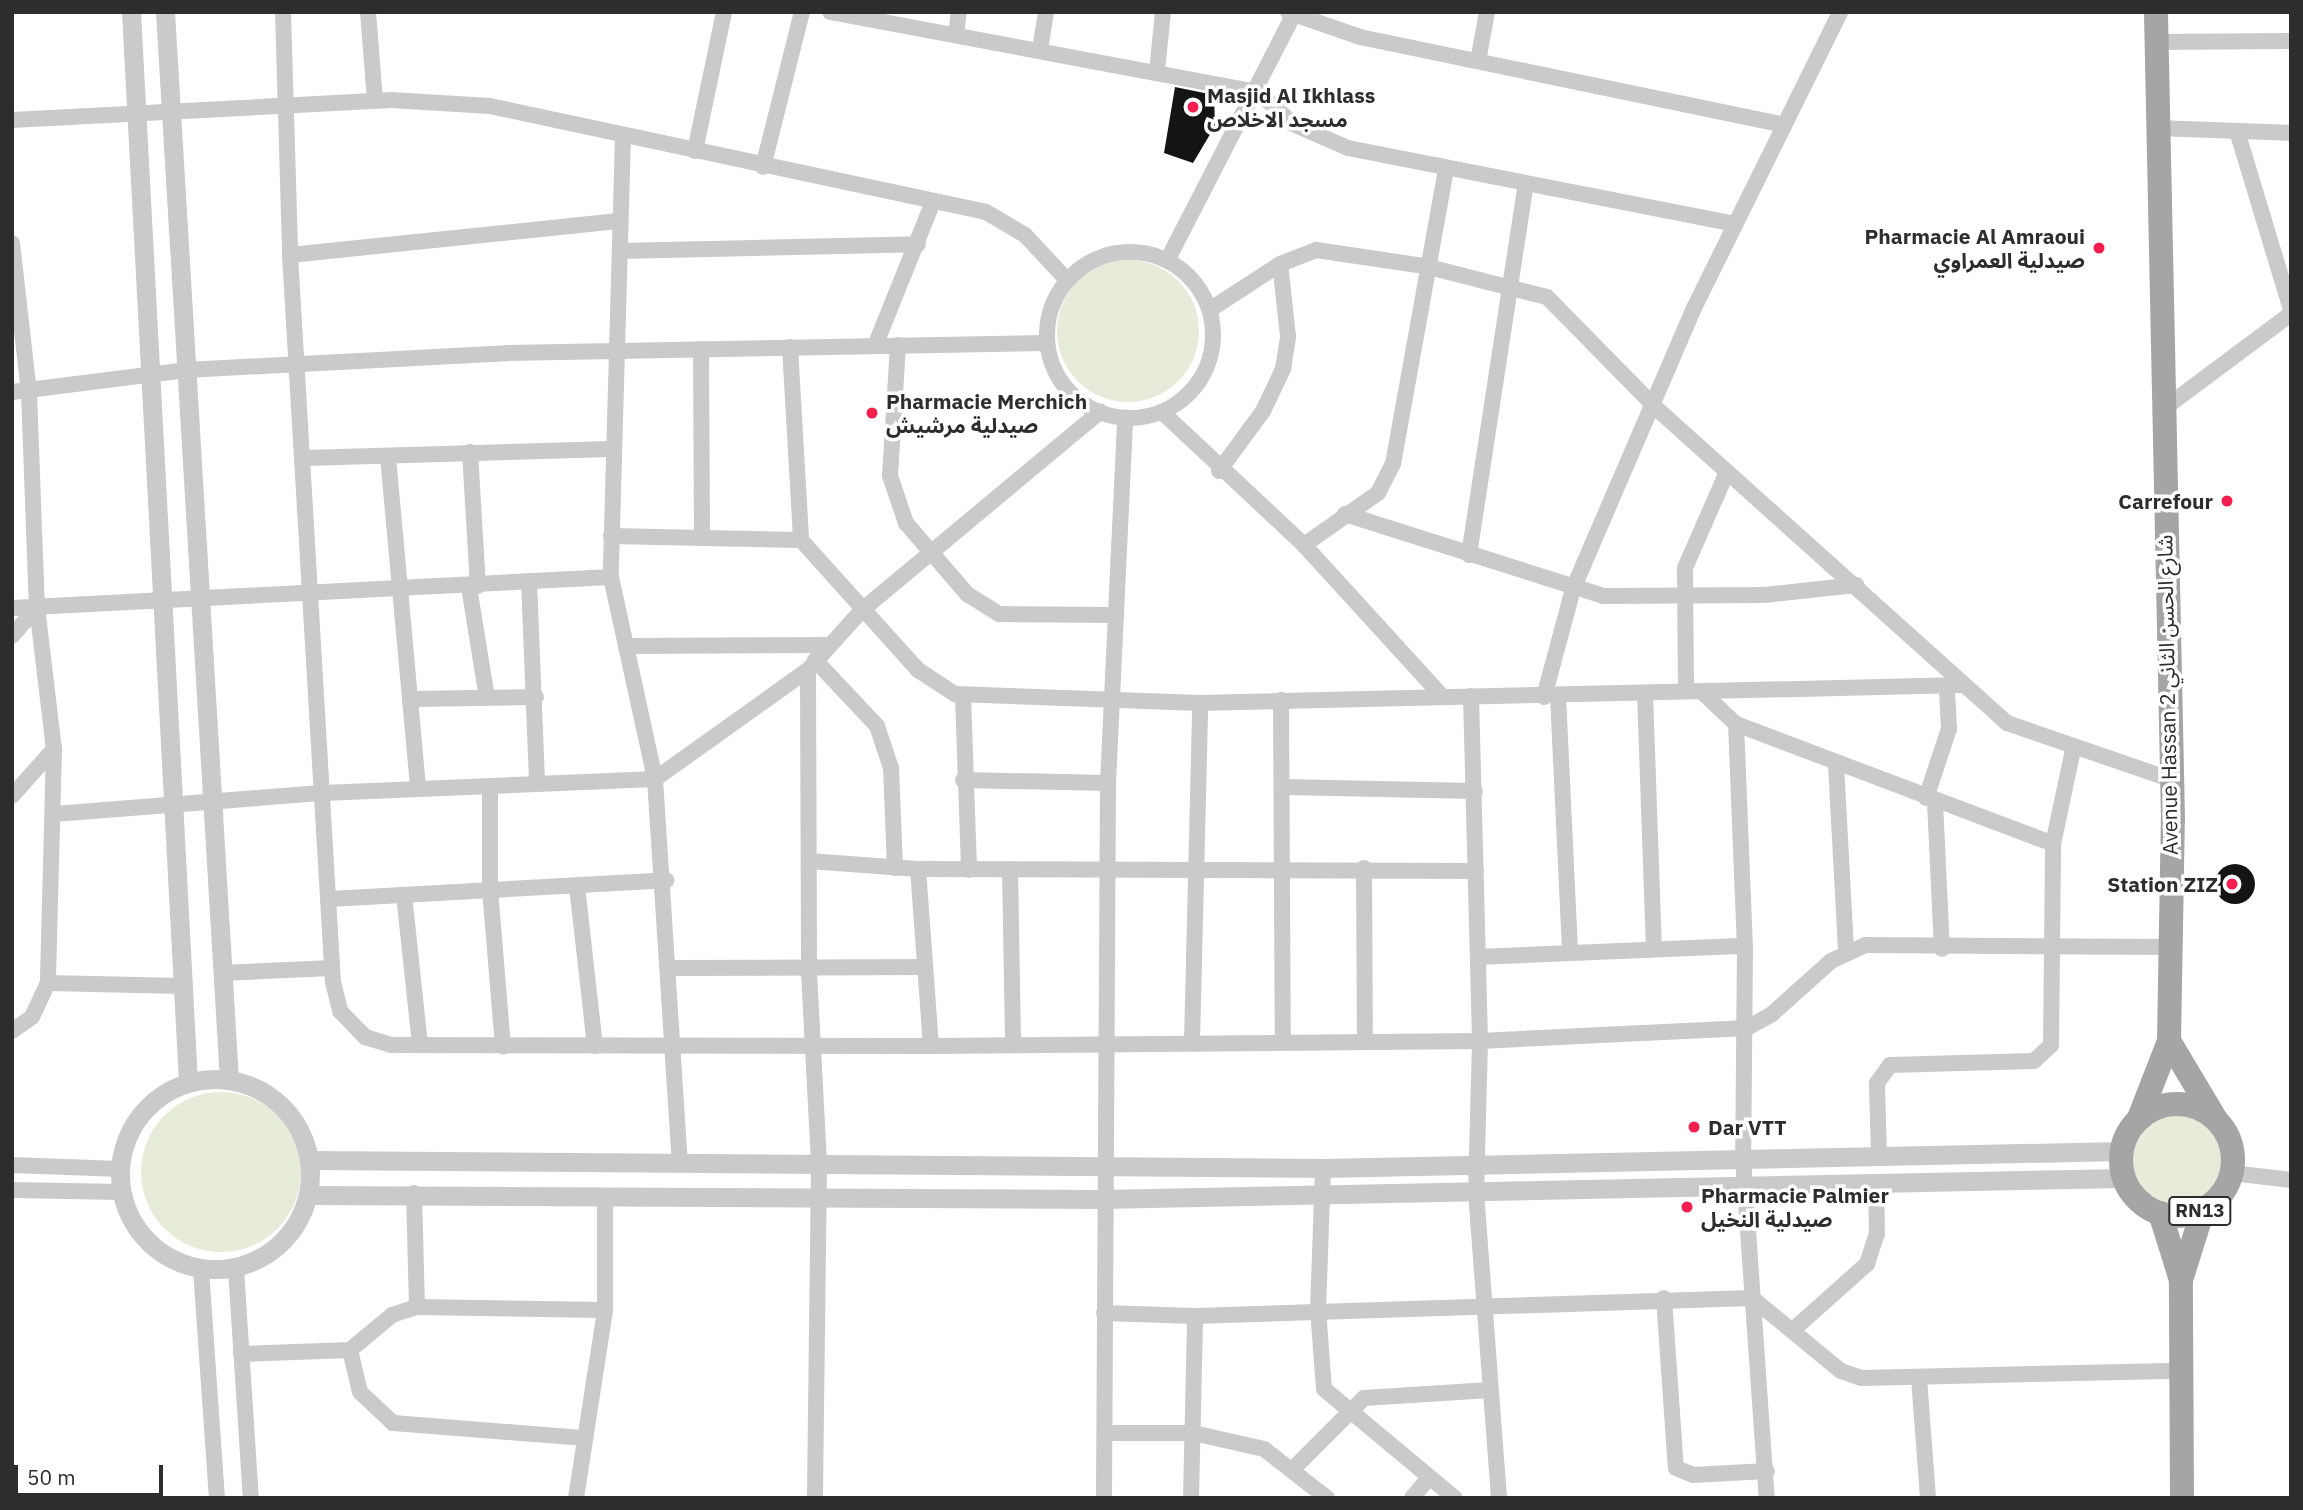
<!DOCTYPE html>
<html>
<head>
<meta charset="utf-8">
<style>
	body { margin:0 }
	#map { position:relative; width:2303px; height:1510px; overflow:hidden; background:#fff; font-family:"IBM Plex Sans","Noto Sans Arabic",sans-serif }
	div>[style] { position:absolute }
	[style*='--x'] { left:calc(var(--x)*1px); top:calc(var(--y)*1px); width:calc(var(--w)*1px); rotate:calc(var(--a)*1deg) }
	.green>* { inset:0; background:#e6ecd9 }
	.round { border-radius:50% }
	.building>* { inset:0; background:#141414 }
	.minor>* { height:16px; margin:-8px; padding:0 8px; transform-origin:8px; border-radius:8px; background:#cacaca }
	.minor>.ring { margin:-8px; padding:0; box-sizing:content-box; background:none; border:16px solid #cacaca; border-radius:50% }
	.tertiary>* { height:19px; margin:-9.5px; padding:0 9.5px; transform-origin:9.5px; border-radius:9.5px; background:#cacaca }
	.tertiary>.ring { margin:-9.5px; padding:0; box-sizing:content-box; background:none; border:19px solid #cacaca; border-radius:50% }
	.primary>* { height:24px; margin:-12px; padding:0 12px; transform-origin:12px; border-radius:12px; background:#a5a5a5 }
	.primary>.ring { margin:-12px; padding:0; box-sizing:content-box; background:none; border:24px solid #a5a5a5; border-radius:50% }
	.dots>* { width:19px; height:19px; translate:-50% -50%; box-sizing:border-box; border:4px solid #fff; border-radius:50% }
	span { translate:-50% -50%; white-space:nowrap; text-align:center; line-height:1.15; -webkit-text-stroke:7px #fff; paint-order:stroke }
	.shield-label span { padding:2px 5px; background:#fff; border:2px solid; border-radius:5px; -webkit-text-stroke-width:0 }
	.shield-label { font-size:19px; color:#2d2d2d; font-weight:700 }
	.poi-label { font-size:21px; color:#2d2d2d; font-weight:700 }
	.left { translate:0 -50%; text-align:left }
	.right { translate:-100% -50%; text-align:right }
	.street-label { font-size:21px; color:#2d2d2d }
	.frame { position:absolute; inset:0; border:14px solid #2d2d2d; pointer-events:none }
	.scale { position:absolute; left:14px; top:1465px; width:149px; height:32px; box-sizing:border-box; border:4px solid #2d2d2d; border-top:0; padding-left:9px; font-size:21px; line-height:24px; white-space:nowrap; color:#2d2d2d; -webkit-text-stroke:5px #fff; paint-order:stroke }
</style>
</head>
<body>
<div id="map">
	<div class="green">
		<i class="round" style="left:1057px;top:260px;width:142px;height:142px"></i>
		<i class="round" style="left:141px;top:1092px;width:160px;height:160px"></i>
		<i class="round" style="left:2126px;top:1111px;width:98px;height:98px"></i>
	</div>
	<div class="building">
		<i style="clip-path:polygon(1175px 87px,1214px 95px,1215px 126px,1193px 163px,1164px 153px)"></i>
		<i class="round" style="left:2215px;top:864px;width:40px;height:40px"></i>
	</div>
	<div class="minor">
		<i style="--x:283;--y:12;--w:243;--a:88.3"></i>
		<i style="--x:290;--y:255;--w:728;--a:86.62"></i>
		<i style="--x:333;--y:982;--w:30;--a:76"></i>
		<i style="--x:340;--y:1011;--w:36;--a:46"></i>
		<i style="--x:365;--y:1037;--w:28;--a:17"></i>
		<i style="--x:392;--y:1045;--w:539;--a:0.11"></i>
		<i style="--x:931;--y:1046;--w:549;--a:-0.52"></i>
		<i style="--x:1480;--y:1041;--w:267;--a:-2.8"></i>
		<i style="--x:1747;--y:1028;--w:29;--a:-29"></i>
		<i style="--x:1772;--y:1014;--w:79;--a:-41.9"></i>
		<i style="--x:1831;--y:961;--w:38;--a:-25"></i>
		<i style="--x:1866;--y:945;--w:304;--a:0.4"></i>
		<i style="--x:368;--y:12;--w:88;--a:85.5"></i>
		<i style="--x:830;--y:12;--w:435;--a:10.6"></i>
		<i style="--x:1258;--y:92;--w:47;--a:42.4"></i>
		<i style="--x:1293;--y:124;--w:60;--a:23.6"></i>
		<i style="--x:1348;--y:148;--w:394;--a:11.1"></i>
		<i style="--x:1288;--y:12;--w:76;--a:19.1"></i>
		<i style="--x:1360;--y:37;--w:433;--a:11.7"></i>
		<i style="--x:956;--y:35;--w:23;--a:-83"></i>
		<i style="--x:2156;--y:42;--w:135;--a:-0.4"></i>
		<i style="--x:1040;--y:50;--w:38;--a:-81"></i>
		<i style="--x:1478;--y:61;--w:50;--a:-79.6"></i>
		<i style="--x:1157;--y:71;--w:59;--a:-84.2"></i>
		<i style="--x:12;--y:120;--w:380;--a:-3"></i>
		<i style="--x:391;--y:100;--w:99;--a:3.5"></i>
		<i style="--x:490;--y:106;--w:507;--a:12.06"></i>
		<i style="--x:986;--y:212;--w:45;--a:30.5"></i>
		<i style="--x:1025;--y:235;--w:60;--a:47"></i>
		<i style="--x:2157;--y:128;--w:134;--a:2.1"></i>
		<i style="--x:2237;--y:131;--w:187;--a:73.2"></i>
		<i style="--x:623;--y:135;--w:442;--a:91.6"></i>
		<i style="--x:611;--y:577;--w:207;--a:77.7"></i>
		<i style="--x:655;--y:779;--w:385;--a:86.3"></i>
		<i style="--x:695;--y:151;--w:142;--a:-78.2"></i>
		<i style="--x:763;--y:167;--w:160;--a:-75.9"></i>
		<i style="--x:12;--y:243;--w:150;--a:83.5"></i>
		<i style="--x:29;--y:392;--w:215;--a:87.9"></i>
		<i style="--x:37;--y:607;--w:143;--a:83.2"></i>
		<i style="--x:54;--y:749;--w:234;--a:91.5"></i>
		<i style="--x:620;--y:251;--w:298;--a:-1.3"></i>
		<i class="ring" style="left:1047px;top:252px;width:150px;height:150px"></i>
		<i style="--x:290;--y:255;--w:330;--a:-5.9"></i>
		<i style="--x:1168;--y:259;--w:278;--a:-62.8"></i>
		<i style="--x:1211;--y:309;--w:82;--a:-33.1"></i>
		<i style="--x:1280;--y:264;--w:39;--a:-21"></i>
		<i style="--x:1316;--y:250;--w:110;--a:8.4"></i>
		<i style="--x:1425;--y:266;--w:126;--a:14.3"></i>
		<i style="--x:1547;--y:297;--w:156;--a:45.5"></i>
		<i style="--x:1656;--y:408;--w:472;--a:41.9"></i>
		<i style="--x:2007;--y:723;--w:172;--a:19"></i>
		<i style="--x:898;--y:345;--w:131;--a:93.5"></i>
		<i style="--x:890;--y:476;--w:50;--a:71.2"></i>
		<i style="--x:906;--y:523;--w:94;--a:49.3"></i>
		<i style="--x:967;--y:594;--w:38;--a:32"></i>
		<i style="--x:999;--y:614;--w:117;--a:0.5"></i>
		<i style="--x:875;--y:346;--w:155;--a:-68.1"></i>
		<i style="--x:790;--y:347;--w:193;--a:86.7"></i>
		<i style="--x:801;--y:540;--w:175;--a:48"></i>
		<i style="--x:918;--y:670;--w:44;--a:33"></i>
		<i style="--x:955;--y:694;--w:245;--a:2.1"></i>
		<i style="--x:1200;--y:703;--w:762;--a:-1.35"></i>
		<i style="--x:701;--y:349;--w:187;--a:89.7"></i>
		<i style="--x:12;--y:392;--w:175;--a:-7.2"></i>
		<i style="--x:186;--y:370;--w:321;--a:-3"></i>
		<i style="--x:507;--y:353;--w:540;--a:-1.06"></i>
		<i style="--x:2162;--y:410;--w:161;--a:-36.7"></i>
		<i style="--x:1162;--y:412;--w:195;--a:43.1"></i>
		<i style="--x:1304;--y:545;--w:205;--a:47.6"></i>
		<i style="--x:470;--y:452;--w:134;--a:86.6"></i>
		<i style="--x:388;--y:457;--w:333;--a:84.8"></i>
		<i style="--x:306;--y:458;--w:304;--a:-1.7"></i>
		<i style="--x:1219;--y:471;--w:74;--a:-53.7"></i>
		<i style="--x:1263;--y:411;--w:47;--a:-64.5"></i>
		<i style="--x:1283;--y:369;--w:33;--a:-81"></i>
		<i style="--x:1288;--y:336;--w:72;--a:-96.3"></i>
		<i style="--x:1345;--y:514;--w:271;--a:17.6"></i>
		<i style="--x:1603;--y:596;--w:161;--a:-0.4"></i>
		<i style="--x:1764;--y:595;--w:93;--a:-6.2"></i>
		<i style="--x:611;--y:536;--w:190;--a:1.2"></i>
		<i style="--x:1304;--y:545;--w:90;--a:-35.1"></i>
		<i style="--x:1378;--y:493;--w:33;--a:-63"></i>
		<i style="--x:1393;--y:464;--w:300;--a:-79.8"></i>
		<i style="--x:1469;--y:555;--w:371;--a:-81.3"></i>
		<i style="--x:529;--y:582;--w:202;--a:87.7"></i>
		<i style="--x:469;--y:587;--w:112;--a:80.8"></i>
		<i style="--x:12;--y:608;--w:600;--a:-2.96"></i>
		<i style="--x:12;--y:636;--w:38;--a:-49"></i>
		<i style="--x:626;--y:646;--w:199;--a:-0.3"></i>
		<i style="--x:815;--y:660;--w:91;--a:46.8"></i>
		<i style="--x:877;--y:726;--w:44;--a:71.6"></i>
		<i style="--x:891;--y:768;--w:100;--a:87.7"></i>
		<i style="--x:808;--y:670;--w:302;--a:89.8"></i>
		<i style="--x:809;--y:972;--w:194;--a:87"></i>
		<i style="--x:819;--y:1166;--w:332;--a:90.7"></i>
		<i style="--x:1686;--y:691;--w:123;--a:-90.5"></i>
		<i style="--x:1685;--y:568;--w:105;--a:-66.4"></i>
		<i style="--x:1702;--y:692;--w:47;--a:43.3"></i>
		<i style="--x:1736;--y:724;--w:222;--a:87.7"></i>
		<i style="--x:1745;--y:946;--w:213;--a:90.5"></i>
		<i style="--x:1743;--y:1159;--w:340;--a:86"></i>
		<i style="--x:1645;--y:693;--w:256;--a:88"></i>
		<i style="--x:963;--y:696;--w:174;--a:88"></i>
		<i style="--x:1471;--y:696;--w:345;--a:88.5"></i>
		<i style="--x:1480;--y:1041;--w:151;--a:91.5"></i>
		<i style="--x:1476;--y:1192;--w:307;--a:85.7"></i>
		<i style="--x:1558;--y:696;--w:256;--a:87.3"></i>
		<i style="--x:1544;--y:697;--w:112;--a:-75"></i>
		<i style="--x:1573;--y:589;--w:306;--a:-66.7"></i>
		<i style="--x:1694;--y:308;--w:330;--a:-63.7"></i>
		<i style="--x:412;--y:699;--w:124;--a:-0.9"></i>
		<i style="--x:1281;--y:700;--w:342;--a:89.7"></i>
		<i style="--x:1736;--y:724;--w:339;--a:20.7"></i>
		<i style="--x:1836;--y:765;--w:187;--a:86.9"></i>
		<i style="--x:963;--y:780;--w:145;--a:1.2"></i>
		<i style="--x:490;--y:787;--w:102;--a:90"></i>
		<i style="--x:490;--y:889;--w:158;--a:85.3"></i>
		<i style="--x:1284;--y:787;--w:191;--a:1.2"></i>
		<i style="--x:12;--y:796;--w:63;--a:-48.2"></i>
		<i style="--x:1926;--y:798;--w:73;--a:-71.6"></i>
		<i style="--x:1949;--y:729;--w:39;--a:-93"></i>
		<i style="--x:1935;--y:802;--w:147;--a:87.3"></i>
		<i style="--x:54;--y:814;--w:270;--a:-4.5"></i>
		<i style="--x:323;--y:793;--w:332;--a:-2.4"></i>
		<i style="--x:655;--y:779;--w:188;--a:-35.5"></i>
		<i style="--x:808;--y:670;--w:81;--a:-48"></i>
		<i style="--x:862;--y:610;--w:310;--a:-39.8"></i>
		<i style="--x:809;--y:861;--w:109;--a:4.2"></i>
		<i style="--x:918;--y:869;--w:558;--a:0.21"></i>
		<i style="--x:1364;--y:868;--w:173;--a:89.7"></i>
		<i style="--x:918;--y:869;--w:177;--a:85.8"></i>
		<i style="--x:1010;--y:869;--w:175;--a:89"></i>
		<i style="--x:577;--y:886;--w:161;--a:83.6"></i>
		<i style="--x:404;--y:895;--w:151;--a:83.9"></i>
		<i style="--x:330;--y:899;--w:337;--a:-3.2"></i>
		<i style="--x:1478;--y:957;--w:267;--a:-2.4"></i>
		<i style="--x:672;--y:968;--w:253;--a:-0.2"></i>
		<i style="--x:222;--y:973;--w:110;--a:-2.6"></i>
		<i style="--x:12;--y:1031;--w:24;--a:-35"></i>
		<i style="--x:32;--y:1017;--w:38;--a:-65"></i>
		<i style="--x:48;--y:983;--w:135;--a:1.3"></i>
		<i style="--x:1192;--y:1042;--w:339;--a:-88.6"></i>
		<i style="--x:1879;--y:1156;--w:73;--a:-91.6"></i>
		<i style="--x:1877;--y:1083;--w:22;--a:-54"></i>
		<i style="--x:1890;--y:1065;--w:144;--a:-1.6"></i>
		<i style="--x:2034;--y:1061;--w:23;--a:-43"></i>
		<i style="--x:2051;--y:1045;--w:201;--a:-89.4"></i>
		<i style="--x:2053;--y:844;--w:96;--a:-78"></i>
		<i style="--x:12;--y:1165;--w:108;--a:2.1"></i>
		<i style="--x:1323;--y:1168;--w:141;--a:92"></i>
		<i style="--x:1318;--y:1309;--w:80;--a:85.7"></i>
		<i style="--x:1324;--y:1389;--w:170;--a:39.8"></i>
		<i style="--x:2232;--y:1173;--w:59;--a:6.8"></i>
		<i style="--x:12;--y:1190;--w:109;--a:1.1"></i>
		<i style="--x:414;--y:1193;--w:114;--a:88.5"></i>
		<i style="--x:236;--y:1269;--w:229;--a:86.3"></i>
		<i style="--x:201;--y:1270;--w:229;--a:86"></i>
		<i style="--x:1664;--y:1298;--w:170;--a:86"></i>
		<i style="--x:1676;--y:1468;--w:18;--a:22"></i>
		<i style="--x:1693;--y:1475;--w:74;--a:-3.1"></i>
		<i style="--x:1104;--y:1313;--w:91;--a:1.9"></i>
		<i style="--x:1195;--y:1316;--w:557;--a:-1.85"></i>
		<i style="--x:1752;--y:1298;--w:115;--a:39.4"></i>
		<i style="--x:1841;--y:1371;--w:21;--a:19"></i>
		<i style="--x:1861;--y:1378;--w:319;--a:-1.3"></i>
		<i style="--x:1794;--y:1329;--w:98;--a:-41.7"></i>
		<i style="--x:1867;--y:1264;--w:32;--a:-72"></i>
		<i style="--x:1877;--y:1234;--w:52;--a:-91.1"></i>
		<i style="--x:350;--y:1350;--w:43;--a:76.6"></i>
		<i style="--x:360;--y:1392;--w:45;--a:43.2"></i>
		<i style="--x:393;--y:1423;--w:193;--a:4.5"></i>
		<i style="--x:241;--y:1354;--w:109;--a:-2.1"></i>
		<i style="--x:350;--y:1350;--w:55;--a:-39.8"></i>
		<i style="--x:392;--y:1315;--w:26;--a:-18"></i>
		<i style="--x:417;--y:1307;--w:188;--a:0.9"></i>
		<i style="--x:1919;--y:1378;--w:120;--a:85.7"></i>
		<i style="--x:1106;--y:1433;--w:87;--a:0"></i>
		<i style="--x:1193;--y:1433;--w:73;--a:12.7"></i>
		<i style="--x:1264;--y:1449;--w:80;--a:37.9"></i>
		<i style="--x:1294;--y:1468;--w:99;--a:-45"></i>
		<i style="--x:1364;--y:1398;--w:126;--a:-3.6"></i>
		<i style="--x:576;--y:1498;--w:190;--a:-81.2"></i>
		<i style="--x:605;--y:1310;--w:111;--a:-90"></i>
		<i style="--x:1104;--y:1498;--w:715;--a:-89.68"></i>
		<i style="--x:1108;--y:783;--w:366;--a:-87.3"></i>
		<i style="--x:1191;--y:1498;--w:182;--a:-88.7"></i>
		<i style="--x:1412;--y:1498;--w:23;--a:-50"></i>
	</div>
	<div class="tertiary">
		<i style="--x:131;--y:12;--w:1072;--a:86.95"></i>
		<i style="--x:165;--y:12;--w:1070;--a:86.57"></i>
		<i class="ring" style="left:120px;top:1079px;width:171px;height:171px"></i>
		<i style="--x:309;--y:1160;--w:1014;--a:0.45"></i>
		<i style="--x:1323;--y:1168;--w:798;--a:-1.22"></i>
		<i style="--x:308;--y:1195;--w:793;--a:0.29"></i>
		<i style="--x:1101;--y:1199;--w:1022;--a:-1.18"></i>
	</div>
	<div class="primary">
		<i style="--x:2169;--y:1041;--w:90;--a:59.1"></i>
		<i class="ring" style="left:2121px;top:1104px;width:88px;height:88px"></i>
		<i style="--x:2139;--y:1118;--w:83;--a:-68.7"></i>
		<i style="--x:2169;--y:1041;--w:222;--a:-89"></i>
		<i style="--x:2173;--y:819;--w:807;--a:-91.21"></i>
		<i style="--x:2160;--y:1213;--w:70;--a:72.6"></i>
		<i style="--x:2182;--y:1498;--w:218;--a:-90.3"></i>
		<i style="--x:2181;--y:1280;--w:73;--a:-72.6"></i>
	</div>
	<div class="dots">
		<i style="left:1193px;top:107px;background:#f41f4f"></i>
		<i style="left:2099px;top:248px;background:#f41f4f"></i>
		<i style="left:872px;top:413px;background:#f41f4f"></i>
		<i style="left:2227px;top:501px;background:#f41f4f"></i>
		<i style="left:2232px;top:884px;background:#f41f4f"></i>
		<i style="left:1694px;top:1127px;background:#f41f4f"></i>
		<i style="left:1687px;top:1207px;background:#f41f4f"></i>
	</div>
	<div class="shield-label">
		<span style="left:2200px;top:1211px">RN13</span>
	</div>
	<div class="poi-label">
		<span class="left" style="left:1207px;top:107px">Masjid Al Ikhlass<br>مسجد الاخلاص</span>
		<span class="right" style="left:2085px;top:248px">Pharmacie Al Amraoui<br>صيدلية العمراوي</span>
		<span class="left" style="left:886px;top:413px">Pharmacie Merchich<br>صيدلية مرشيش</span>
		<span class="right" style="left:2213px;top:501px">Carrefour</span>
		<span class="right" style="left:2218px;top:884px">Station ZIZ</span>
		<span class="left" style="left:1708px;top:1127px">Dar VTT</span>
		<span class="left" style="left:1701px;top:1207px">Pharmacie Palmier<br>صيدلية النخيل</span>
	</div>
	<div class="street-label">
		<span style="left:2167px;top:695px;rotate:-91deg">Avenue Hassan 2 شارع الحسن الثاني</span>
	</div>
	<div class="frame"></div>
	<div class="scale">50 m</div>
</div>
</body>
</html>
